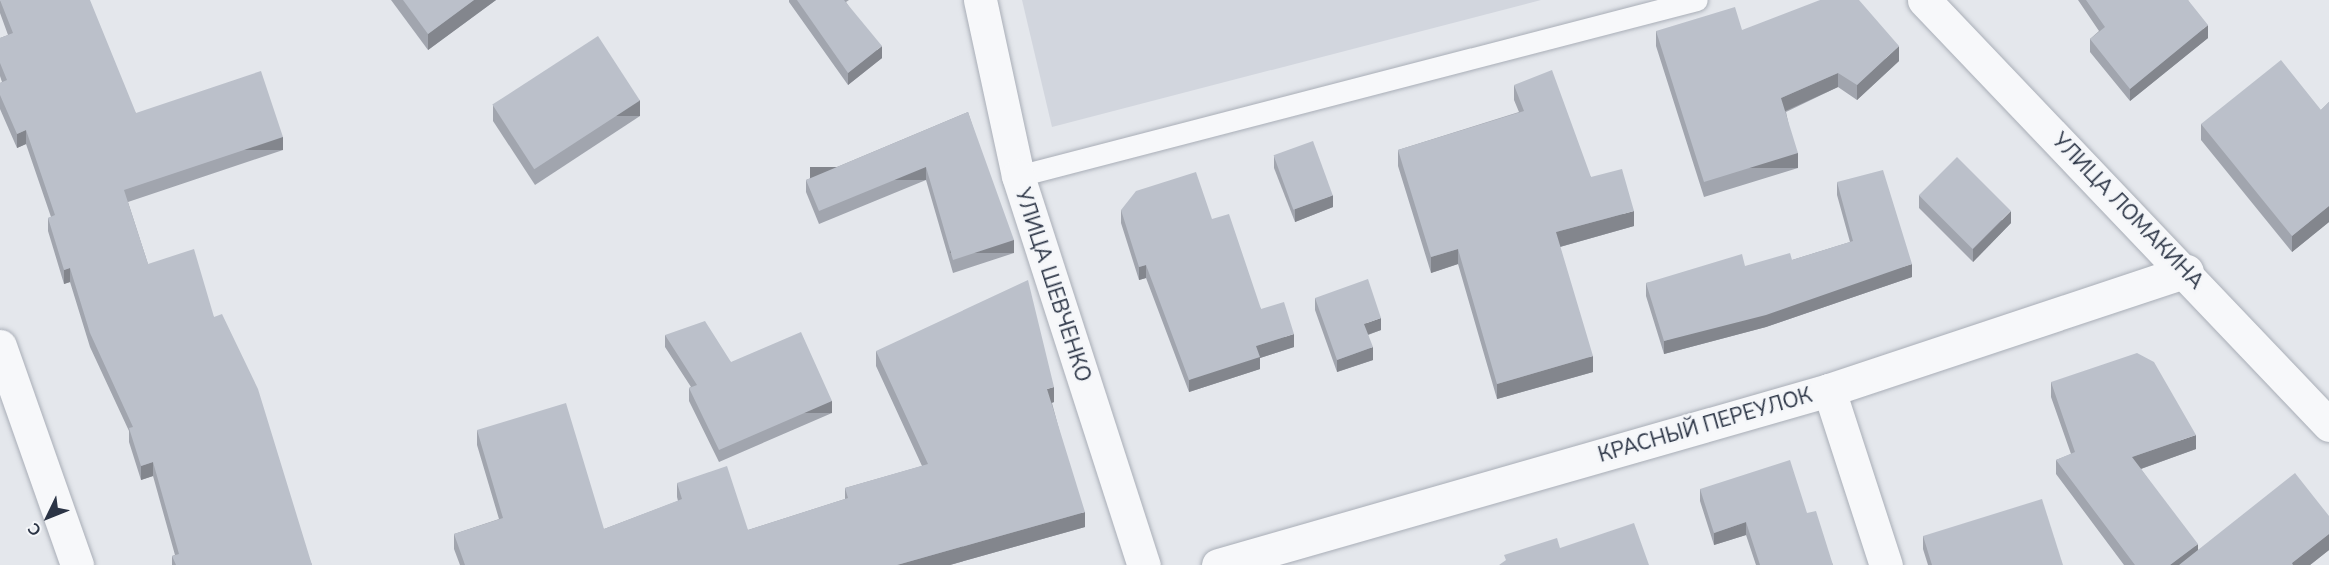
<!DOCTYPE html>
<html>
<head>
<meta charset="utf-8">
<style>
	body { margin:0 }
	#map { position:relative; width:2329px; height:565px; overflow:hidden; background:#e4e7ec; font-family:"Nunito Sans",sans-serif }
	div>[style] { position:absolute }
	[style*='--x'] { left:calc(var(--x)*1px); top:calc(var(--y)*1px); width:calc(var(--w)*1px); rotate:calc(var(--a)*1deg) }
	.built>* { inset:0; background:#d2d6de }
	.roads { filter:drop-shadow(0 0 2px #a9aeb7) drop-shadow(0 0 2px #a9aeb7) }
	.service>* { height:21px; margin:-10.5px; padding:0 10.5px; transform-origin:10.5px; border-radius:10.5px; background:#f7f8fa }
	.minor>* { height:33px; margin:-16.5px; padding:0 16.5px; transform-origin:16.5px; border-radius:16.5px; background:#f7f8fa }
	.tertiary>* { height:33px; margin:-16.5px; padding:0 16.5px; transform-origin:16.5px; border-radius:16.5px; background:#f7f8fa }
	.wall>* { inset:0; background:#a1a5ae }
	.shaded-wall>* { inset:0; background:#83868d; transform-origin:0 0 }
	.building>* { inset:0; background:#bbc0ca; transform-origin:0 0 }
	span { translate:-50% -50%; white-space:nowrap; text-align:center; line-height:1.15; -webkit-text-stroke:4.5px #f4f6f9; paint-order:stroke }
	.street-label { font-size:21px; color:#2b3445 }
	.north { position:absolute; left:18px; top:487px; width:60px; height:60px; -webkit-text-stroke:4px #f4f6f9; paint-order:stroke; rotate:227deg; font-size:16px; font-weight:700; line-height:24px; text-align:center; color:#2b3445 }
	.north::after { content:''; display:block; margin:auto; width:21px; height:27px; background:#2b3445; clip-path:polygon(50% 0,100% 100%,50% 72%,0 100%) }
</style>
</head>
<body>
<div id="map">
	<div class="built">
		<i style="clip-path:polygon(1022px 0,1541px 0,1052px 127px)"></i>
	</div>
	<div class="roads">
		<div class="service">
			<i style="--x:1018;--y:176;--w:701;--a:-14.53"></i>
		</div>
		<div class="minor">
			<i style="--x:980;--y:0;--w:180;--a:77.8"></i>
			<i style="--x:1018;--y:176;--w:409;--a:72.1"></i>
			<i style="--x:0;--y:346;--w:232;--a:70.6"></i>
			<i style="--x:1829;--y:390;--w:184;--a:72"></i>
			<i style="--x:1218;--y:565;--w:636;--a:-15.98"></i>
			<i style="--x:1829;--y:390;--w:377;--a:-18.4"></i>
		</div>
		<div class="tertiary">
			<i style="--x:1924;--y:0;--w:587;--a:46.38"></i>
		</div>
	</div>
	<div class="wall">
		<i style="clip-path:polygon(0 0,136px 113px,283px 150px,128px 202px,148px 264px,214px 317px,312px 565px,172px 565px,172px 556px,175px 555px,153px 476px,141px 480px,129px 442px,129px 431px,90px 347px,70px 282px,64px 284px,48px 231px,48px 218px,51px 217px,26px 144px,17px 148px,0 109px,0 83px,2px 82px,0 76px,0 38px,8px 35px,0 13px)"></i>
		<i style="clip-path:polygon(391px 0,496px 0,428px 50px)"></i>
		<i style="clip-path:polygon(789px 0,849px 0,846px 2px,882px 58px,848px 85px,789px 2px)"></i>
		<i style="clip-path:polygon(2078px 0,2188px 0,2208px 38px,2130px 101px,2090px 52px,2090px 39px,2099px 31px)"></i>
		<i style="clip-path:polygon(1742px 30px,1899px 61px,1857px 100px,1838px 87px,1786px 112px,1798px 168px,1704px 197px,1656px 46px,1656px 31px)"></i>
		<i style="clip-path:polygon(1514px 85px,1591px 177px,1634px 226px,1560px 247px,1593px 372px,1497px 399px,1458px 264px,1431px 273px,1398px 166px,1398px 150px,1519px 112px,1514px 100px)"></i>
		<i style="clip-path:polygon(2329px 102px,2329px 222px,2292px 252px,2201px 140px,2201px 124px,2321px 110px)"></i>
		<i style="clip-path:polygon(493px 105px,640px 116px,535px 185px,493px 121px)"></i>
		<i style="clip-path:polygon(968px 112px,1014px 253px,953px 273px,926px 180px,819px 224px,806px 192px,806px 180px)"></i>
		<i style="clip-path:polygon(1274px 156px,1333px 207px,1295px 222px,1274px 168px)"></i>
		<i style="clip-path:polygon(1837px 182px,1912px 277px,1766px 327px,1664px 354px,1646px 296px,1646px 283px,1792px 260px,1850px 242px,1837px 195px)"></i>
		<i style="clip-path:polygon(1919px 195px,2011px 223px,1973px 262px,1919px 208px)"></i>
		<i style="clip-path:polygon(1121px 210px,1212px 219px,1261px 309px,1294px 347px,1260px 358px,1260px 369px,1189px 392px,1146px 278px,1139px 280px,1121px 223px)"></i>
		<i style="clip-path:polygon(1315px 298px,1381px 330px,1368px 335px,1373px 360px,1337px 372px,1315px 310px)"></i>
		<i style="clip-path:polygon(665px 335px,731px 362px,832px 413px,719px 462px,689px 401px,689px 388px,691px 387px,665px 347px)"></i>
		<i style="clip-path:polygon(876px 351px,1054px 402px,1052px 403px,1085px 527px,950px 565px,460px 565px,454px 549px,454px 534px,499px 519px,477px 445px,477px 430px,604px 529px,678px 501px,677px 497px,677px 483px,748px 530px,845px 499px,845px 488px,922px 466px,876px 366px)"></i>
		<i style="clip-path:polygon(2051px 382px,2196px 449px,2141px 469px,2198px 550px,2329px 516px,2329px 550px,2310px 565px,2124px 565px,2056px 474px,2056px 460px,2071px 454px,2051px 397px)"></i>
		<i style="clip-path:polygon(1700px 489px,1807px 513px,1833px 565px,1756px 565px,1746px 535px,1714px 545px,1700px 501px)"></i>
		<i style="clip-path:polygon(1923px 536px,2063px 565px,1928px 565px,1923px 549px)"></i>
	</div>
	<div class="shaded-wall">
		<i style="clip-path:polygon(474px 0,496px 0,428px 50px,428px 34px)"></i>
		<i style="clip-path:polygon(2208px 25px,2208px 38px,2130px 101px,2130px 89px)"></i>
		<i style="clip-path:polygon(882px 46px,882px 58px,848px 85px,848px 73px)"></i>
		<i style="clip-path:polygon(1899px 46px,1899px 61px,1857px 100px,1857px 85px)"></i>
		<i style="clip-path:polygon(1838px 73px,1838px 87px,1781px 113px,1781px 98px)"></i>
		<i style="left:640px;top:100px;width:16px;height:126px;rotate:90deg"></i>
		<i style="clip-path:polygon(26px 130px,26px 144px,17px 148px,17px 134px)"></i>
		<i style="left:283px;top:137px;width:13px;height:168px;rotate:90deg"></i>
		<i style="left:1798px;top:153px;width:15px;height:98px;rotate:90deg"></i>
		<i style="left:926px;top:167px;width:13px;height:116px;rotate:90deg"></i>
		<i style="clip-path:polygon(1333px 195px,1333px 207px,1295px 222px,1295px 209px)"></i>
		<i style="clip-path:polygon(2329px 206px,2329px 222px,2292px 252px,2292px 236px)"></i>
		<i style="clip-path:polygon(1634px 211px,1634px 226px,1556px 248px,1556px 232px)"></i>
		<i style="clip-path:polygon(2011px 211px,2011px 223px,1973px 262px,1973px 249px)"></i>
		<i style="left:1014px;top:240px;width:13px;height:64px;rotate:90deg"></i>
		<i style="clip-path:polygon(1458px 249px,1458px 264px,1431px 273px,1431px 257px)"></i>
		<i style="clip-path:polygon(1912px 264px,1912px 277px,1766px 327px,1664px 354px,1664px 341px)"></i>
		<i style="clip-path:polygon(1146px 265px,1146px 278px,1139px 280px,1139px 267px)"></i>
		<i style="clip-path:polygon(70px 268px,70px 282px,64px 284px,64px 270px)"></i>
		<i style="clip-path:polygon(1381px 318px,1381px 330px,1364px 336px,1364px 324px)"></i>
		<i style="clip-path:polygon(1294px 334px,1294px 347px,1260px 358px,1260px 369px,1189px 392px,1189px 380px,1256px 346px)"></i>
		<i style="clip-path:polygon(1373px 347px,1373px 360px,1337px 372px,1337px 360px)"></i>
		<i style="clip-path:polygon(1593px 356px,1593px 372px,1497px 399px,1497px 384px)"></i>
		<i style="clip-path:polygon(1054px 387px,1054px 402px,1047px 404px,1047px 389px)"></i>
		<i style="left:832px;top:401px;width:12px;height:123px;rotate:90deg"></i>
		<i style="clip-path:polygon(2196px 435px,2196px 449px,2132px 472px,2132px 457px)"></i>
		<i style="clip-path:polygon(153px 462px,153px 476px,141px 480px,141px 466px)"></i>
		<i style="clip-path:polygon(1085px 512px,1085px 527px,950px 565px,897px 565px)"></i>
		<i style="clip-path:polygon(1746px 522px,1746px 535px,1714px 545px,1714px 533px)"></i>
		<i style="clip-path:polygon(2329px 534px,2329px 550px,2310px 565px,2292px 565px,2292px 563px)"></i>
		<i style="clip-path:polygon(2198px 544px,2198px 559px,2189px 565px,2170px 565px)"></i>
	</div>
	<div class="building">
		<i style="clip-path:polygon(0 0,90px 0,136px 113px,261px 71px,283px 137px,124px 190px,148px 264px,194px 249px,214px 317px,222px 314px,258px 389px,312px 565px,176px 565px,172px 556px,179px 554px,153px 462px,141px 466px,129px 428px,133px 427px,90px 333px,70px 268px,64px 270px,48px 218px,55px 215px,26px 130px,17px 134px,0 95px,0 83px,7px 80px,0 63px,0 38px,13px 33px)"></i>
		<i style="clip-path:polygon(403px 0,474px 0,428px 34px)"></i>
		<i style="clip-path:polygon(797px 0,844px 0,882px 46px,848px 73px)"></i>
		<i style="clip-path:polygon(1820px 0,1859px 0,1899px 46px,1857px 85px,1838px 73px,1781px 98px,1798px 153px,1704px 182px,1656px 31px,1735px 7px,1742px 30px)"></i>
		<i style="clip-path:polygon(2086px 0,2188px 0,2208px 25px,2130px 89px,2090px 39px,2105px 27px)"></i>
		<i style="left:598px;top:36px;width:77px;height:126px;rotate:57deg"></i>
		<i style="clip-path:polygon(2281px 60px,2321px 110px,2329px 102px,2329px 206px,2292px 236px,2201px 124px)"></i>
		<i style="clip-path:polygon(1552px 70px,1591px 177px,1622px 169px,1634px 211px,1556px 232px,1593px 356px,1497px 384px,1458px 249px,1431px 257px,1398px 150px,1524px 111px,1514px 85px)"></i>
		<i style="clip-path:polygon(968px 112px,1014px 240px,953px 260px,926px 167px,819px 211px,806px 180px)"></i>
		<i style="left:1313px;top:141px;width:58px;height:42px;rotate:70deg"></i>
		<i style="left:1957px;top:157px;width:76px;height:54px;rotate:45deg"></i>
		<i style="clip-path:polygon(1883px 170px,1912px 264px,1766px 315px,1664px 341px,1646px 283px,1742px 254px,1745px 266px,1790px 253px,1792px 260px,1853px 241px,1837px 182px)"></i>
		<i style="clip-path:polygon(1196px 172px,1212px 219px,1229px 214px,1261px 309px,1284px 302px,1294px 334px,1256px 346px,1260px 357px,1189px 380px,1146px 265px,1139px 267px,1121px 210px,1136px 191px)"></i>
		<i style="clip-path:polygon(1368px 279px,1381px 318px,1364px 324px,1373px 347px,1337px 360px,1315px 298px)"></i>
		<i style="clip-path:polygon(1028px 280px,1054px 387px,1047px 389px,1085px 512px,897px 565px,465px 565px,454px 534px,503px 518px,477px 430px,566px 403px,604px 529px,682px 499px,677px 483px,727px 466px,748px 530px,848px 498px,845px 488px,928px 464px,876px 351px)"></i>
		<i style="clip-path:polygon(705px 321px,731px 362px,801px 332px,832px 401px,719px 450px,689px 388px,697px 385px,665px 335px)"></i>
		<i style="clip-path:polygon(2137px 353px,2154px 362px,2196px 435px,2132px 457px,2198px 544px,2170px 565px,2135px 565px,2056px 460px,2075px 452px,2051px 382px)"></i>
		<i style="clip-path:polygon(1790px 460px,1807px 513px,1816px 511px,1833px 565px,1760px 565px,1746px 522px,1714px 533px,1700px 489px)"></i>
		<i style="clip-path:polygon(2295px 473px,2329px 516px,2329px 534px,2292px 563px,2293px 565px,2179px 565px)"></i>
		<i style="clip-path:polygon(2042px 499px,2063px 565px,1932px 565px,1923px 536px)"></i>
		<i style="clip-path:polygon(1634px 523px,1649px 565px,1499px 565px,1506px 560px,1504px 555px,1557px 538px,1560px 548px)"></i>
	</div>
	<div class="street-label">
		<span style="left:2128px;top:211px;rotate:46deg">УЛИЦА ЛОМАКИНА</span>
		<span style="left:1053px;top:285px;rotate:72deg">УЛИЦА ШЕВЧЕНКО</span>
		<span style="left:1705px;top:425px;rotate:-16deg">КРАСНЫЙ ПЕРЕУЛОК</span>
	</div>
	<div class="north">С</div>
</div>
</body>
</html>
